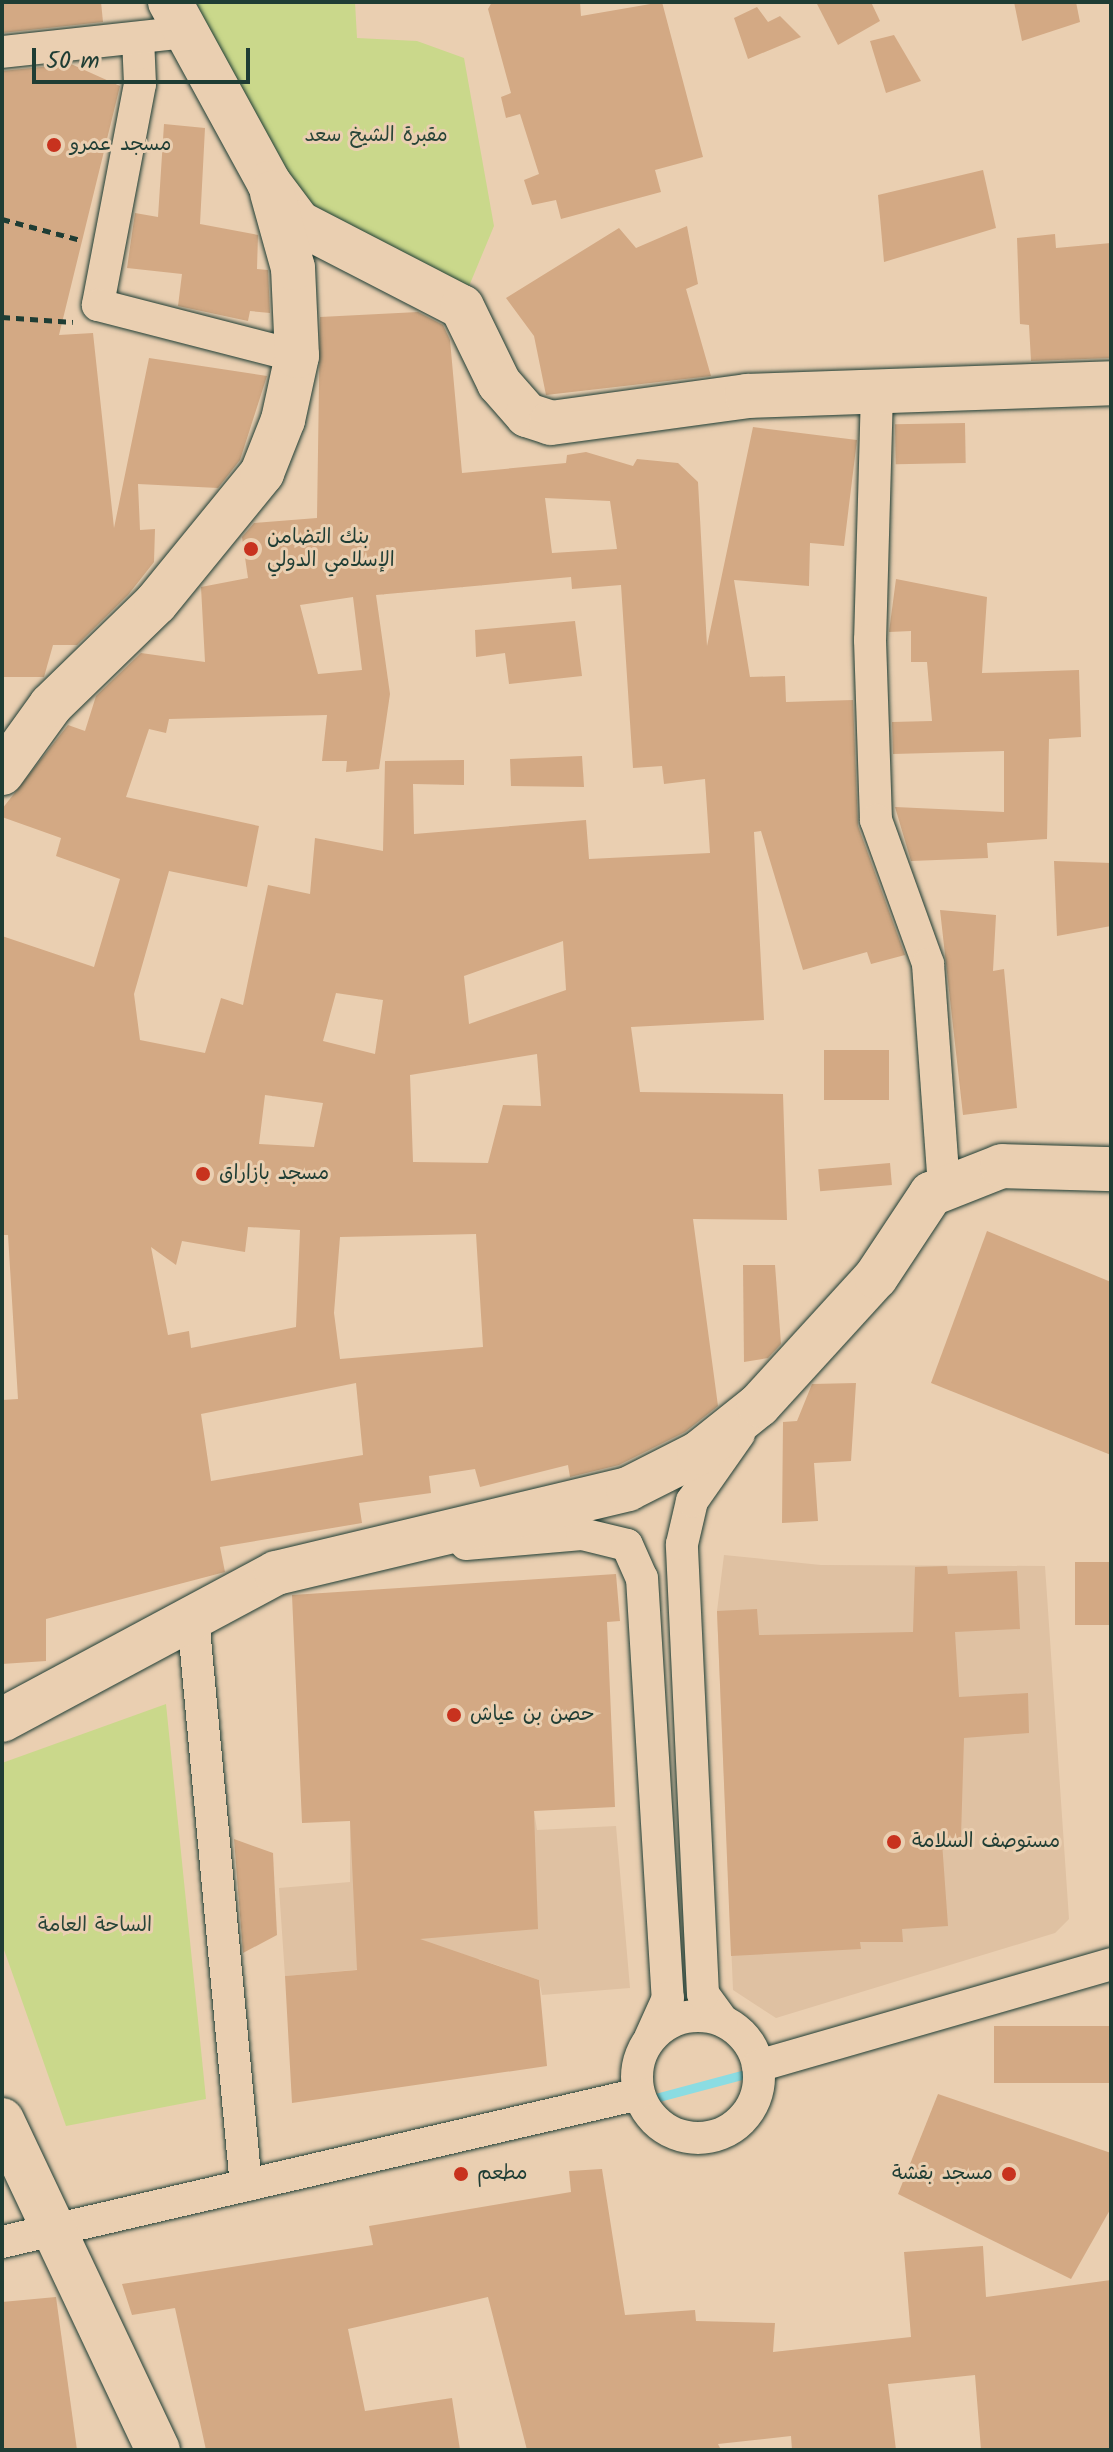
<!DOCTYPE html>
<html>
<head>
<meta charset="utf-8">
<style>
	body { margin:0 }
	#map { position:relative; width:1113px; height:2452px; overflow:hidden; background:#eacfb1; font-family:Kalam,"Playpen Sans Arabic",sans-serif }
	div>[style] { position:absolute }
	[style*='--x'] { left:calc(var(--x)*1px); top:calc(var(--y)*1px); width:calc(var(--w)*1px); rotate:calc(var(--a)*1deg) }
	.built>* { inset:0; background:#dfc1a2 }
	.green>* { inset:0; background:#cad88b }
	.stream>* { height:9px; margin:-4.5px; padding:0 4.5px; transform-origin:4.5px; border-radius:4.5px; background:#8bdce2 }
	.building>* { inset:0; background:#d3a984; transform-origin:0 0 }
	.path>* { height:5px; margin-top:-2.5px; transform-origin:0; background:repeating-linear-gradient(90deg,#1f3d34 0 8px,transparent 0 14px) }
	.roads { filter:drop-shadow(0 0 2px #1f3d34) drop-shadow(0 0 2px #1f3d34) }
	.street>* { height:32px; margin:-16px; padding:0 16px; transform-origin:16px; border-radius:16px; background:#eacfb1 }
	.street>.ring { margin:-16px; padding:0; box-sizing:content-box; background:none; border:32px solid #eacfb1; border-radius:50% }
	.secondary>* { height:44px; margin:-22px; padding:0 22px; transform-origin:22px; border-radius:22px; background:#eacfb1 }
	.dots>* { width:22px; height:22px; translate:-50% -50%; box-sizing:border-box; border:4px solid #eacfb1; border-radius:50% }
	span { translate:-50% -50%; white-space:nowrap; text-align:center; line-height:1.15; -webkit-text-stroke:6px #eacfb1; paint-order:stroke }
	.park-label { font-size:20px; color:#284538 }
	.poi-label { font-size:20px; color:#1f3d34 }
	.left { translate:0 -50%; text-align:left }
	.right { translate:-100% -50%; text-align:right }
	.frame { position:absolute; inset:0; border:4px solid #1f3d34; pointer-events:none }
	.scale { position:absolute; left:32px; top:48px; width:218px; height:36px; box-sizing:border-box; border:4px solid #1f3d34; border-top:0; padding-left:10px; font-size:24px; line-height:28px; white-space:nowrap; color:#1f3d34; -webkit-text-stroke:6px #eacfb1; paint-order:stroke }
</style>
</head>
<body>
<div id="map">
	<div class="built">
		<i style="clip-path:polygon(724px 1555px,821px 1565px,1045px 1566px,1069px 1919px,1055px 1933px,776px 2018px,733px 1990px,717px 1611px)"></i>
		<i style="clip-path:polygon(534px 1811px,537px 1830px,616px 1826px,630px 1988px,542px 1995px,539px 1980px,479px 1959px,285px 1976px,279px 1888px,350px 1882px,350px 1821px)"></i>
	</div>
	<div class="green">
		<i style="clip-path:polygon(196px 2px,355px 2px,357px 38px,417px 41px,464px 58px,494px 226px,467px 291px,302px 206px,265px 148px)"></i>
		<i style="clip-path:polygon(166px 1704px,206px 2099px,66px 2126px,2px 1944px,2px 1763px)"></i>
	</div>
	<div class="stream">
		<i style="--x:644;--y:2101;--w:117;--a:-14.9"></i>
	</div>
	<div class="building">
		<i style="clip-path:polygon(2px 2px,101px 2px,103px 22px,2px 33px)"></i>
		<i style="clip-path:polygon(492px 2px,580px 2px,581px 16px,662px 2px,703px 157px,655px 170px,661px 192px,561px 219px,556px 200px,532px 205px,524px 180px,539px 174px,520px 114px,506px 118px,501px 97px,511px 93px,488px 9px)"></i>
		<i style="clip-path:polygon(816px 2px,871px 2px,880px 21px,838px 45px)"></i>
		<i style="clip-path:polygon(1014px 2px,1076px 2px,1080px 22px,1022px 41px)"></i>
		<i style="clip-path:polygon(757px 7px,768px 22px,780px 16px,801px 37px,748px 59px,734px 18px)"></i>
		<i style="clip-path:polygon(894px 35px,921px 81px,886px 93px,870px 41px)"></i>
		<i style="clip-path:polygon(71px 64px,120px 86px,59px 335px,93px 333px,114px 528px,149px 358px,267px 376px,240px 460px,218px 488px,138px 484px,140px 530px,155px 529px,154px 562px,128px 595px,77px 645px,53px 645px,44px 677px,2px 677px,2px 71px)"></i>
		<i style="clip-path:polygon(164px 124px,205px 128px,200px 224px,258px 235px,257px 269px,268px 270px,270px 313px,250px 311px,248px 321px,178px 306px,182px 274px,127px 268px,135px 213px,158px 217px)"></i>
		<i style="clip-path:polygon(983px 170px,996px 228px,884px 262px,878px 195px)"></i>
		<i style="clip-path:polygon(687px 226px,698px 284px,686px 289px,711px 376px,546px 395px,534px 336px,506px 298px,619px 228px,636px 248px)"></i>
		<i style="clip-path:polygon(1055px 234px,1056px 248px,1111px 243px,1111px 358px,1031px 361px,1029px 325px,1020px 324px,1017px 238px)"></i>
		<i style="clip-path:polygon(evenodd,418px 312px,443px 325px,450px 340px,462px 473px,566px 463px,567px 455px,586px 452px,633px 466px,637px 459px,678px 463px,698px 482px,707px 646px,753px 427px,857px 440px,844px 546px,810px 543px,809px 586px,734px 580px,750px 677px,785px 676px,786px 702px,853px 700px,858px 826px,905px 955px,871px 964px,867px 952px,803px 970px,761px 831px,754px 832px,764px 1020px,631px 1027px,640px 1092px,783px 1094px,787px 1220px,693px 1219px,718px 1406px,685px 1432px,619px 1465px,570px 1477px,568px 1465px,480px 1487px,475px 1469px,429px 1476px,431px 1493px,359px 1503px,362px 1523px,220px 1547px,225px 1572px,46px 1619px,46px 1661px,2px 1664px,2px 1400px,18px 1399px,8px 1235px,2px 1235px,2px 936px,94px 967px,120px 879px,56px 856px,61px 838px,2px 817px,2px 809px,68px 725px,85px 731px,96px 696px,141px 653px,205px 662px,201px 587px,248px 578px,242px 537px,254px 523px,317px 518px,320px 317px,418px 312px,545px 498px,610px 501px,617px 549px,552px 553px,545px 498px,418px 312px,571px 577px,572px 589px,621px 585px,633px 768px,662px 766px,664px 784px,705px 779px,710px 853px,589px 859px,586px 820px,414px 834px,413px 784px,464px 785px,464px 760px,385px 761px,383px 851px,315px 838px,310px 894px,268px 885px,243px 1005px,221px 998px,205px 1053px,140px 1040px,134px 994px,169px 871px,247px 887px,259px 826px,126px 797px,149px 729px,166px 733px,169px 719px,327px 715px,322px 761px,347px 761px,346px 772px,379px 769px,390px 694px,376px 595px,571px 577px,418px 312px,353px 597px,362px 670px,318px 674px,300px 605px,353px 597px,418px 312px,563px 941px,566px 990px,469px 1024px,464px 976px,563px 941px,418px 312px,336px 993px,383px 1000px,375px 1054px,323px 1041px,336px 993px,418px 312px,537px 1054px,541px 1106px,503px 1105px,488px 1163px,413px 1162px,410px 1075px,537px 1054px,418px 312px,265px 1095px,323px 1103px,314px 1147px,259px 1144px,265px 1095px,418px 312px,248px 1227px,300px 1230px,296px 1327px,191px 1348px,189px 1331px,168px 1335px,151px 1247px,176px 1265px,182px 1241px,245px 1252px,248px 1227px,418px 312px,476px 1234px,483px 1347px,340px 1359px,334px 1313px,340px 1237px,476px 1234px,418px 312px,356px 1383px,363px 1455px,211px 1481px,201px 1414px,356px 1383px)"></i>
		<i style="left:965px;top:423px;width:40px;height:70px;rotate:89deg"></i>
		<i style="clip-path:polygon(896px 579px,987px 597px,982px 673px,1079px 670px,1081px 737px,1049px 739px,1047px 839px,987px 843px,988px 858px,911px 861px,895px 807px,1004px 812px,1004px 751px,893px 754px,892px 722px,932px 721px,927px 662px,911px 662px,911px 631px,889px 632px)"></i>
		<i style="clip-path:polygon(575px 621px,582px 676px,509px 684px,505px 653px,476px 657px,475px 630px)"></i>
		<i style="clip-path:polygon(582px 756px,584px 787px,511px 786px,510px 759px)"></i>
		<i style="clip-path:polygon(1054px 861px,1111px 863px,1111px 926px,1057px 936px)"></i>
		<i style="clip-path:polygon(940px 910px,996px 915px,993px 971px,1004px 969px,1017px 1108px,963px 1115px)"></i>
		<i style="left:824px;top:1050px;width:65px;height:50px"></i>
		<i style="left:890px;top:1163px;width:22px;height:72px;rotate:85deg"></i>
		<i style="clip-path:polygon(987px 1231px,1111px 1282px,1111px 1455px,931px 1383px)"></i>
		<i style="clip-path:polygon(743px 1265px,775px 1265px,781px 1344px,768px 1358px,744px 1362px)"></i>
		<i style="clip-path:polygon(856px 1383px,851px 1461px,814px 1463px,818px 1521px,782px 1523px,783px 1422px,797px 1421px,812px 1384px)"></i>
		<i style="left:1111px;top:1562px;width:63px;height:36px;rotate:90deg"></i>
		<i style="clip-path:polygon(947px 1566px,948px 1574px,1017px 1571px,1020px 1629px,955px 1632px,959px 1697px,1028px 1693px,1029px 1733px,964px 1738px,961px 1837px,942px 1842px,948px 1926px,902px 1929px,903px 1942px,860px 1942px,861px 1949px,731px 1956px,717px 1611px,757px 1609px,759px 1635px,913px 1632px,915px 1567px)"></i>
		<i style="clip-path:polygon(616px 1574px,620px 1621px,607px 1622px,615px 1807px,534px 1811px,538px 1929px,420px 1939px,539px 1980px,547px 2066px,292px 2103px,285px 1976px,357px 1970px,350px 1821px,302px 1823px,292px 1595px)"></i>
		<i style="clip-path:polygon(234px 1839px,273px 1853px,277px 1935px,243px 1953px)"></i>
		<i style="left:1111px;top:2026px;width:57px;height:117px;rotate:90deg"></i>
		<i style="clip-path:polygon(938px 2094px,1111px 2153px,1111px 2208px,1071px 2279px,898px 2194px)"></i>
		<i style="clip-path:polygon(602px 2169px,625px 2315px,695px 2310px,696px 2321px,775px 2323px,773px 2352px,911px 2337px,904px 2252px,983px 2246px,986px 2297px,1111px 2280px,1111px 2450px,981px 2450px,975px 2375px,888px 2384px,896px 2450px,792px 2450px,791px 2436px,718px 2444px,721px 2450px,527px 2450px,488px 2297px,348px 2329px,365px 2411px,452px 2398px,460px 2450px,206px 2450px,175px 2308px,132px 2315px,122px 2284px,373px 2245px,369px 2226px,571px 2192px,569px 2171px)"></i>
		<i style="clip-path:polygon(56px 2297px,77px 2450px,2px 2450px,2px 2302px)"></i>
	</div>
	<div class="path">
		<i style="--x:2;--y:219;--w:82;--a:14.9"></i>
		<i style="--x:2;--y:317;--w:71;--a:4"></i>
	</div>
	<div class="roads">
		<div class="street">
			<i style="--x:138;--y:38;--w:46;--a:87.5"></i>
			<i style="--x:140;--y:84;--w:225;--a:100.8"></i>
			<i style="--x:98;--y:305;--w:205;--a:14.4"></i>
			<i style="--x:2;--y:52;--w:185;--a:-6.2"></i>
			<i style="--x:877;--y:392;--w:248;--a:91.6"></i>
			<i style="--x:870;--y:640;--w:180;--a:88.1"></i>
			<i style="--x:876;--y:820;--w:153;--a:70.1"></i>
			<i style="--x:928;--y:964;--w:224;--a:85.9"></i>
			<i style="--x:466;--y:1544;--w:116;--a:-4.9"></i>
			<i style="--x:582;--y:1534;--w:46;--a:13.7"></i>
			<i style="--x:627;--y:1545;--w:36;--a:66"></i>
			<i style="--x:642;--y:1578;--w:421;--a:86.5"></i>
			<i style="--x:668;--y:1998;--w:44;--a:114.2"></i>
			<i style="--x:193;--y:1618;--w:570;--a:84.67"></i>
			<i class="ring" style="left:637px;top:2016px;width:90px;height:90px"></i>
			<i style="--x:722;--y:2020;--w:32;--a:-126"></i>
			<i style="--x:703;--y:1994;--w:450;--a:-92.7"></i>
			<i style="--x:682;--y:1544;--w:44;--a:-76.9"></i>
			<i style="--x:692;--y:1501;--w:82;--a:-55"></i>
			<i style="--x:758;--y:2066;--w:367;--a:-16.1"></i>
			<i style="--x:2;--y:2242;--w:654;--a:-13.08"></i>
		</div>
		<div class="secondary">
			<i style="--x:170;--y:2;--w:206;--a:61.3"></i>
			<i style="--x:269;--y:183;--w:50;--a:53.1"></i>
			<i style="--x:299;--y:223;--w:183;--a:27.3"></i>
			<i style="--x:462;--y:307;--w:85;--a:64"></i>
			<i style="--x:499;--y:383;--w:43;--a:48.8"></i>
			<i style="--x:527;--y:415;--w:25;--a:18"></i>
			<i style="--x:551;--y:423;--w:198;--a:-7.8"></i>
			<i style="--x:747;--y:396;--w:364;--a:-2"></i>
			<i style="--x:2;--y:773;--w:84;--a:-54.2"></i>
			<i style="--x:51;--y:705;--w:146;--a:-44.2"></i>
			<i style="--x:156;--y:603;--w:168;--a:-50.8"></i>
			<i style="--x:262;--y:473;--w:57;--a:-68.4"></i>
			<i style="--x:283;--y:420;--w:66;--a:-77.7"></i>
			<i style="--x:297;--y:356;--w:88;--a:-92.6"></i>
			<i style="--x:293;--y:268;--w:78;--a:-105.6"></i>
			<i style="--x:2;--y:1720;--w:311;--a:-28.2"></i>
			<i style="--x:276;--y:1573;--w:362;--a:-13.4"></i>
			<i style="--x:628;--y:1489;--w:80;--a:-26.9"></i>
			<i style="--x:699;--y:1453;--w:77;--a:-38.7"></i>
			<i style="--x:759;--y:1405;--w:173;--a:-47.6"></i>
			<i style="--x:876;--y:1277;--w:100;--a:-56.5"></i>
			<i style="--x:931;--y:1194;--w:76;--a:-21.5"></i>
			<i style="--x:1002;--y:1166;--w:109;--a:1.6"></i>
			<i style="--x:2;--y:2120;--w:365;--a:64.7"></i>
		</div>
	</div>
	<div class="dots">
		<i style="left:54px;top:145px;background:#c8321e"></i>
		<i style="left:251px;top:549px;background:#c8321e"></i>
		<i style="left:203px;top:1174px;background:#c8321e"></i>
		<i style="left:454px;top:1715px;background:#c8321e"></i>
		<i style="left:894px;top:1842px;background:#c8321e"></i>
		<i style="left:461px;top:2174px;background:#c8321e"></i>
		<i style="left:1009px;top:2174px;background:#c8321e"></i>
	</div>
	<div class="park-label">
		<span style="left:376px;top:136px">مقبرة الشيخ سعد</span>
		<span style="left:95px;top:1926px">الساحة العامة</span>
	</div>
	<div class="poi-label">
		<span class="left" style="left:70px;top:145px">مسجد عمرو</span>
		<span class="left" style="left:267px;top:550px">بنك التضامن<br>الإسلامي الدولي</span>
		<span class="left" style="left:219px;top:1174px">مسجد بازاراق</span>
		<span class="left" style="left:470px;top:1715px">حصن بن عياش</span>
		<span class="left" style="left:912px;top:1842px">مستوصف السلامة</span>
		<span class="left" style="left:477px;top:2174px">مطعم</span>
		<span class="right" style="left:993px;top:2174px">مسجد بقشة</span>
	</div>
	<div class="frame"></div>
	<div class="scale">50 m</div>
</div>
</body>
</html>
